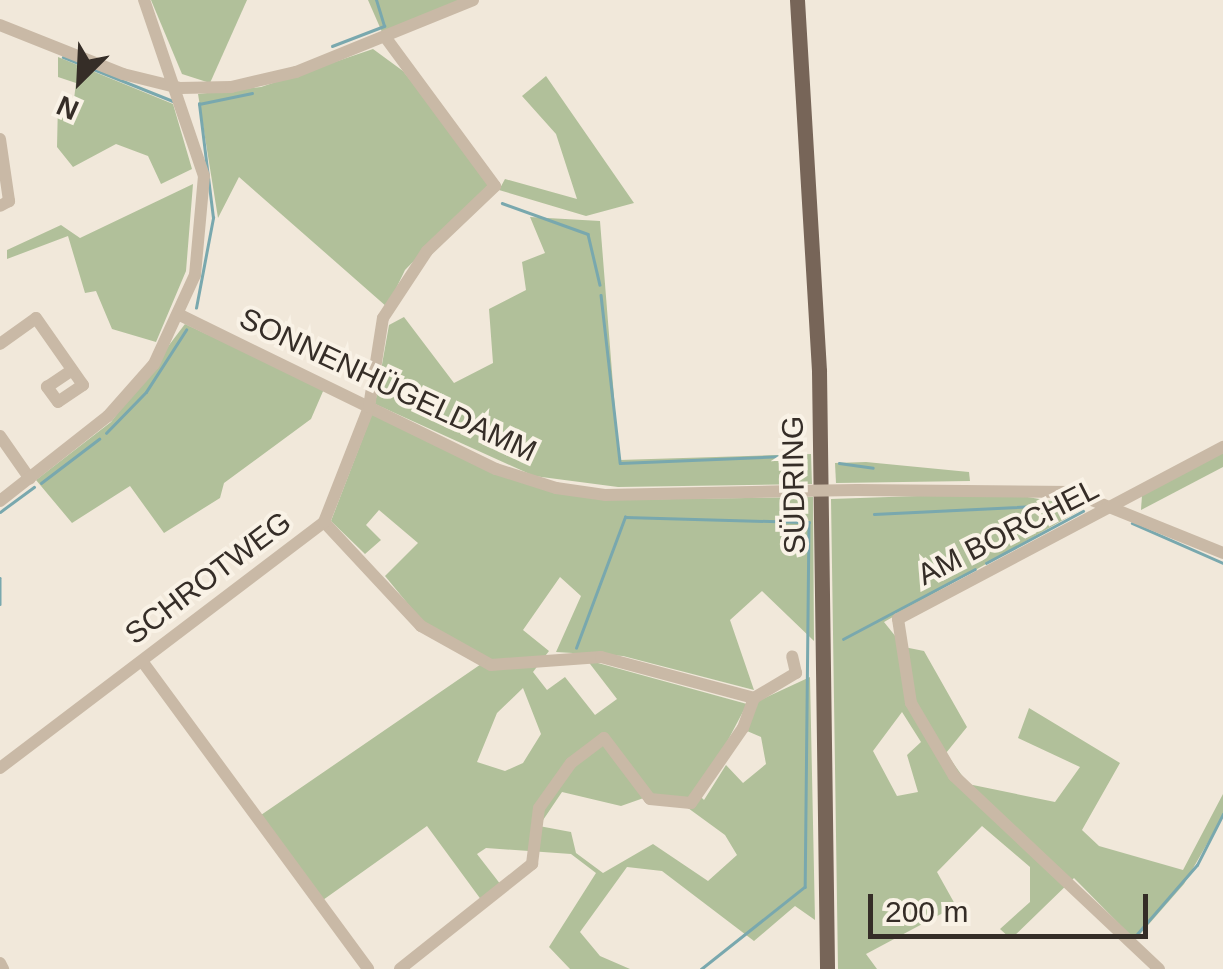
<!DOCTYPE html>
<html>
<head>
<meta charset="utf-8">
<style>
	body { margin:0 }
	#map { position:relative; width:1223px; height:969px; overflow:hidden; background:#f1e8da; font-family:Helvetica,sans-serif }
	div>[style] { position:absolute }
	[style*='--x'] { left:calc(var(--x)*1px); top:calc(var(--y)*1px); width:calc(var(--w)*1px); rotate:calc(var(--a)*1deg) }
	.green>* { inset:0; background:#b1c09a }
	.stream>* { height:2.5px; margin:-1.25px; padding:0 1.25px; transform-origin:1.25px; border-radius:1.25px; background:#79a8ae }
	.minor>* { height:12px; margin:-6px; padding:0 6px; transform-origin:6px; border-radius:6px; background:#c9b9a6 }
	.major>* { height:15px; margin:-7.5px; padding:0 7.5px; transform-origin:7.5px; border-radius:7.5px; background:#776558 }
	.minor-bridge>* { height:12px; margin:-6px; padding:0 6px; transform-origin:6px; border-radius:6px; background:#c9b9a6 }
	span { translate:-50% -50%; white-space:nowrap; text-align:center; line-height:1.15; -webkit-text-stroke:8px #f9f2e6; paint-order:stroke }
	.street-label { font-size:30px; color:#352d27 }
	.north { position:absolute; left:30px; top:30px; width:100px; height:100px; -webkit-text-stroke:8px #f9f2e6; paint-order:stroke; rotate:204deg; font-size:28px; font-weight:700; line-height:40px; text-align:center; color:#352d27 }
	.north::after { content:''; display:block; margin:auto; width:35px; height:45px; background:#352d27; clip-path:polygon(50% 0,100% 100%,50% 72%,0 100%) }
	.scale { position:absolute; left:868px; top:894px; width:280px; height:45px; box-sizing:border-box; border:5px solid #352d27; border-top:0; padding-left:12px; font-size:30px; line-height:35px; white-space:nowrap; color:#352d27; -webkit-text-stroke:8px #f9f2e6; paint-order:stroke }
</style>
</head>
<body>
<div id="map">
	<div class="green">
		<i style="clip-path:polygon(151px 0,247px 0,210px 83px,182px 74px)"></i>
		<i style="clip-path:polygon(368px 0,460px 0,382px 32px)"></i>
		<i style="clip-path:polygon(373px 49px,403px 71px,491px 182px,405px 270px,387px 307px,239px 177px,218px 218px,198px 94px,261px 87px)"></i>
		<i style="clip-path:polygon(58px 57px,173px 104px,192px 169px,161px 184px,148px 156px,116px 144px,73px 167px,57px 147px,58px 102px,74px 99px,76px 83px,58px 77px)"></i>
		<i style="clip-path:polygon(546px 76px,634px 203px,586px 216px,499px 190px,505px 179px,577px 199px,556px 134px,522px 96px)"></i>
		<i style="clip-path:polygon(193px 184px,186px 271px,156px 342px,112px 329px,96px 291px,85px 293px,68px 236px,7px 259px,7px 250px,61px 225px,80px 238px)"></i>
		<i style="clip-path:polygon(530px 217px,600px 221px,619px 460px,811px 454px,812px 484px,618px 487px,534px 476px,375px 404px,389px 325px,404px 317px,454px 383px,493px 363px,489px 309px,526px 290px,522px 262px,545px 253px)"></i>
		<i style="clip-path:polygon(185px 324px,324px 389px,311px 419px,224px 483px,220px 498px,164px 533px,130px 486px,72px 523px,36px 480px,111px 422px)"></i>
		<i style="clip-path:polygon(evenodd,372px 414px,491px 471px,603px 500px,813px 497px,814px 641px,762px 591px,730px 620px,754px 690px,623px 656px,556px 652px,581px 596px,560px 577px,523px 630px,549px 651px,533px 672px,547px 690px,565px 677px,595px 715px,617px 699px,587px 660px,747px 704px,699px 795px,704px 800px,726px 765px,743px 783px,766px 764px,761px 737px,747px 731px,758px 701px,810px 677px,815px 920px,795px 906px,754px 941px,662px 871px,627px 867px,580px 932px,600px 956px,630px 969px,570px 969px,549px 947px,596px 873px,571px 854px,486px 848px,477px 854px,501px 885px,482px 901px,427px 826px,323px 900px,261px 815px,487px 660px,422px 621px,385px 576px,418px 543px,379px 510px,366px 525px,381px 540px,365px 554px,331px 521px,372px 414px,523px 688px,541px 734px,523px 763px,505px 771px,477px 762px,497px 713px,523px 688px,372px 414px,562px 792px,621px 806px,655px 794px,677px 800px,725px 835px,737px 855px,708px 881px,653px 844px,603px 873px,576px 853px,571px 832px,539px 826px,562px 792px)"></i>
		<i style="clip-path:polygon(1223px 452px,1223px 467px,1141px 510px,1142px 495px)"></i>
		<i style="clip-path:polygon(866px 462px,969px 472px,970px 481px,836px 483px,835px 463px)"></i>
		<i style="clip-path:polygon(evenodd,1004px 493px,1086px 507px,884px 622px,904px 647px,924px 651px,967px 727px,946px 753px,968px 784px,1055px 802px,1080px 767px,1018px 738px,1029px 708px,1120px 763px,1082px 830px,1099px 846px,1183px 870px,1223px 794px,1223px 816px,1184px 884px,1135px 940px,1074px 878px,1011px 939px,1000px 929px,1030px 902px,1030px 867px,982px 826px,937px 872px,956px 906px,866px 954px,877px 969px,838px 969px,831px 499px,1004px 493px,902px 712px,921px 742px,907px 755px,918px 792px,897px 796px,873px 751px,902px 712px)"></i>
	</div>
	<div class="stream">
		<i style="--x:332;--y:46;--w:56;--a:-21"></i>
		<i style="--x:384;--y:26;--w:27;--a:-107"></i>
		<i style="--x:63;--y:57;--w:118;--a:21.8"></i>
		<i style="--x:502;--y:203;--w:91;--a:19.8"></i>
		<i style="--x:588;--y:234;--w:52;--a:76.8"></i>
		<i style="--x:601;--y:295;--w:169;--a:83.5"></i>
		<i style="--x:620;--y:463;--w:170;--a:-2.4"></i>
		<i style="--x:790;--y:456;--w:16;--a:27"></i>
		<i style="--x:196;--y:308;--w:92;--a:-79.3"></i>
		<i style="--x:213;--y:218;--w:115;--a:-97"></i>
		<i style="--x:199;--y:104;--w:54;--a:-11.7"></i>
		<i style="--x:106;--y:433;--w:57;--a:-45.7"></i>
		<i style="--x:146;--y:392;--w:74;--a:-57.2"></i>
		<i style="--x:839;--y:463;--w:34;--a:8"></i>
		<i style="--x:41;--y:483;--w:73;--a:-37.2"></i>
		<i style="--x:0;--y:512;--w:42;--a:-36.3"></i>
		<i style="--x:874;--y:514;--w:207;--a:-2.8"></i>
		<i style="--x:1132;--y:523;--w:99;--a:23.7"></i>
		<i style="--x:986;--y:563;--w:110;--a:-28.2"></i>
		<i style="--x:0;--y:578;--w:26;--a:90"></i>
		<i style="--x:843;--y:639;--w:149;--a:-27.9"></i>
		<i style="--x:576;--y:648;--w:140;--a:-69.5"></i>
		<i style="--x:625;--y:517;--w:184;--a:1.6"></i>
		<i style="--x:809;--y:522;--w:365;--a:90.6"></i>
		<i style="--x:805;--y:887;--w:132;--a:141.5"></i>
		<i style="--x:1137;--y:934;--w:91;--a:-49"></i>
		<i style="--x:1197;--y:865;--w:57;--a:-63"></i>
	</div>
	<div class="minor">
		<i style="--x:0;--y:25;--w:132;--a:21.7"></i>
		<i style="--x:123;--y:74;--w:59;--a:13.8"></i>
		<i style="--x:180;--y:88;--w:51;--a:-1.1"></i>
		<i style="--x:231;--y:87;--w:67;--a:-13"></i>
		<i style="--x:296;--y:72;--w:191;--a:-22.1"></i>
		<i style="--x:0;--y:139;--w:63;--a:81.7"></i>
		<i style="--x:9;--y:201;--w:10;--a:151"></i>
		<i style="--x:182;--y:316;--w:349;--a:26"></i>
		<i style="--x:496;--y:469;--w:63;--a:17.6"></i>
		<i style="--x:556;--y:488;--w:49;--a:8.1"></i>
		<i style="--x:605;--y:495;--w:187;--a:-1.2"></i>
		<i style="--x:0;--y:344;--w:44;--a:-35.8"></i>
		<i style="--x:36;--y:318;--w:82;--a:55"></i>
		<i style="--x:83;--y:385;--w:30;--a:146"></i>
		<i style="--x:58;--y:402;--w:19;--a:-126"></i>
		<i style="--x:47;--y:387;--w:30;--a:-34"></i>
		<i style="--x:0;--y:436;--w:52;--a:55.1"></i>
		<i style="--x:857;--y:490;--w:215;--a:0.5"></i>
		<i style="--x:1072;--y:492;--w:163;--a:22"></i>
		<i style="--x:0;--y:501;--w:137;--a:-38.2"></i>
		<i style="--x:108;--y:416;--w:69;--a:-48.5"></i>
		<i style="--x:154;--y:364;--w:98;--a:-65.3"></i>
		<i style="--x:195;--y:275;--w:99;--a:-84.8"></i>
		<i style="--x:204;--y:176;--w:186;--a:-108.8"></i>
		<i style="--x:324;--y:522;--w:142;--a:47"></i>
		<i style="--x:421;--y:626;--w:80;--a:29.1"></i>
		<i style="--x:491;--y:665;--w:110;--a:-4.2"></i>
		<i style="--x:601;--y:657;--w:158;--a:15"></i>
		<i style="--x:754;--y:698;--w:49;--a:-30.8"></i>
		<i style="--x:796;--y:673;--w:17;--a:-103"></i>
		<i style="--x:142;--y:661;--w:382;--a:53.7"></i>
		<i style="--x:0;--y:768;--w:407;--a:-37.2"></i>
		<i style="--x:324;--y:522;--w:123;--a:-68.6"></i>
		<i style="--x:369;--y:407;--w:90;--a:-81.1"></i>
		<i style="--x:383;--y:318;--w:80;--a:-56.7"></i>
		<i style="--x:427;--y:251;--w:94;--a:-43.7"></i>
		<i style="--x:495;--y:186;--w:184;--a:-126.4"></i>
		<i style="--x:0;--y:963;--w:7;--a:63"></i>
		<i style="--x:400;--y:969;--w:169;--a:-38.5"></i>
		<i style="--x:532;--y:864;--w:56;--a:-82.9"></i>
		<i style="--x:539;--y:808;--w:55;--a:-54.6"></i>
		<i style="--x:571;--y:763;--w:41;--a:-37.1"></i>
		<i style="--x:604;--y:738;--w:76;--a:53"></i>
		<i style="--x:650;--y:799;--w:41;--a:5.6"></i>
		<i style="--x:691;--y:803;--w:91;--a:-55.3"></i>
		<i style="--x:743;--y:728;--w:32;--a:-70"></i>
		<i style="--x:1159;--y:969;--w:282;--a:-136.7"></i>
		<i style="--x:954;--y:776;--w:85;--a:-120.5"></i>
		<i style="--x:911;--y:703;--w:85;--a:-98.8"></i>
		<i style="--x:898;--y:619;--w:368;--a:-27.9"></i>
	</div>
	<div class="major">
		<i style="--x:797;--y:0;--w:372;--a:86.6"></i>
		<i style="--x:819;--y:371;--w:598;--a:89.23"></i>
	</div>
	<div class="minor-bridge">
		<i style="--x:792;--y:491;--w:65;--a:-0.9"></i>
	</div>
	<div class="street-label">
		<span style="left:388px;top:385px;rotate:25deg">SONNENHÜGELDAMM</span>
		<span style="left:794px;top:485px;rotate:-91deg">SÜDRING</span>
		<span style="left:1008px;top:532px;rotate:-27deg">AM BORCHEL</span>
		<span style="left:208px;top:578px;rotate:-37deg">SCHROTWEG</span>
	</div>
	<div class="north">N</div>
	<div class="scale">200 m</div>
</div>
</body>
</html>
